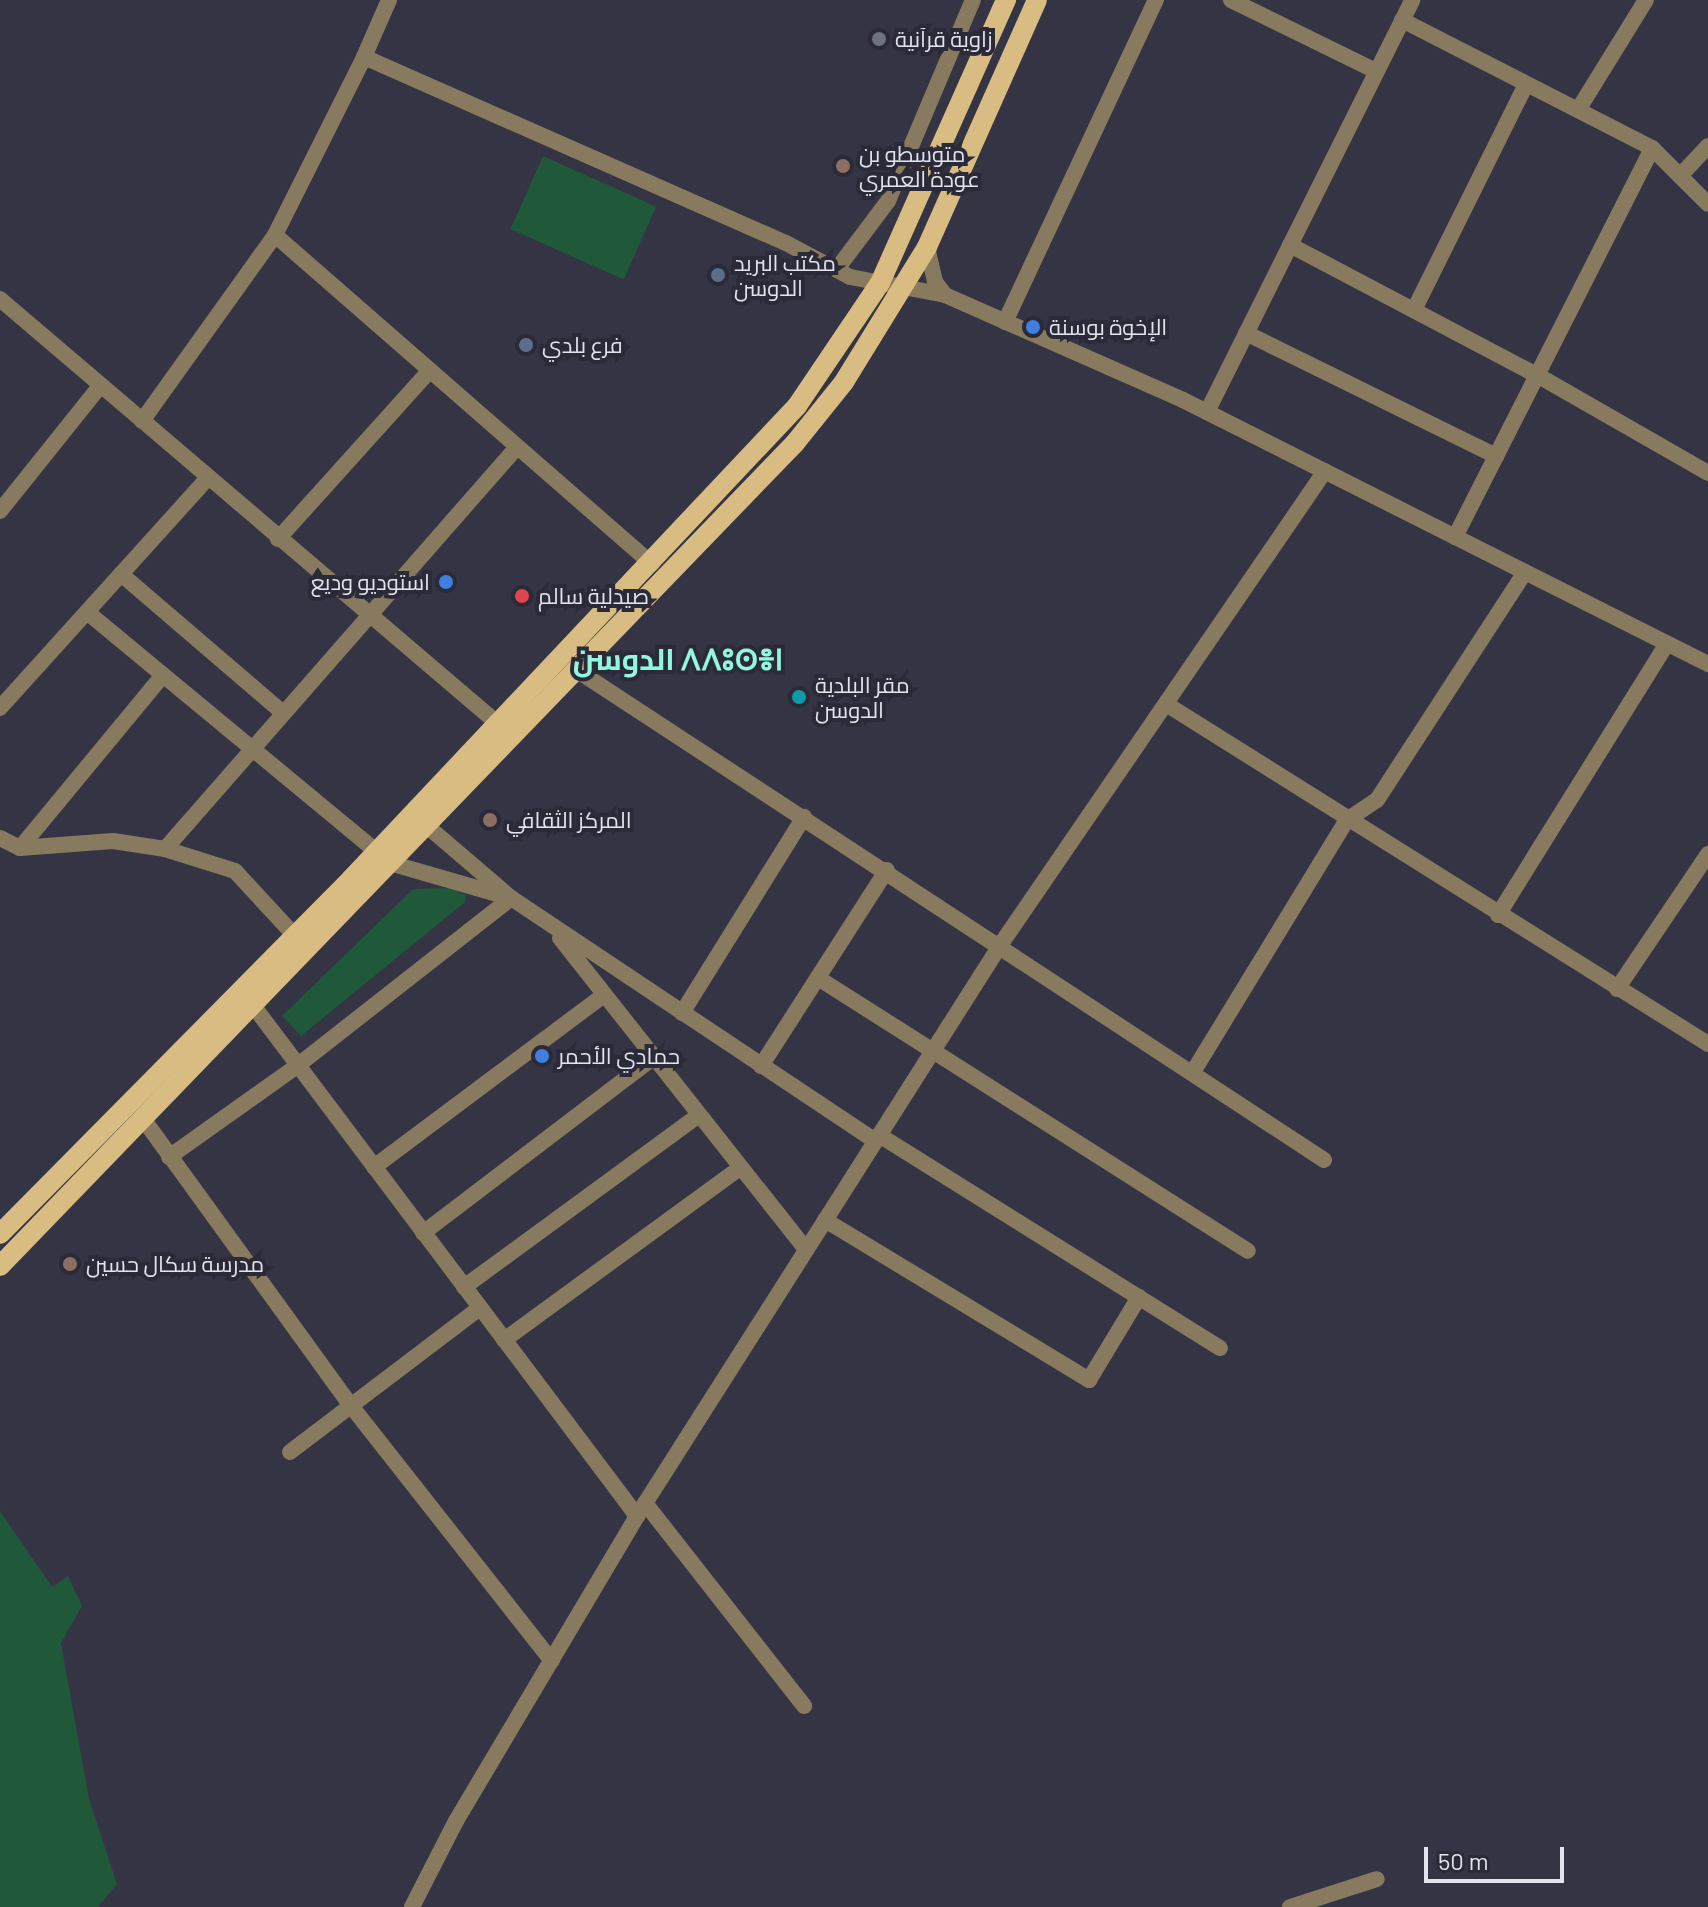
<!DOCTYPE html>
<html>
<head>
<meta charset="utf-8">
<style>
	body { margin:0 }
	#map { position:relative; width:1708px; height:1907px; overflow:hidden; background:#343444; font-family:Barlow,Cairo,"Noto Sans Tifinagh",sans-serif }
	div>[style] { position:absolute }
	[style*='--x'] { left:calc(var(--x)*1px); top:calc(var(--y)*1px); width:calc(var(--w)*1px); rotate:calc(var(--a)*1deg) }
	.green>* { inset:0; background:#1f5939; transform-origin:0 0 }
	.street>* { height:16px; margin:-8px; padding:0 8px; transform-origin:8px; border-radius:8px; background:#877a5e }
	.primary>* { height:20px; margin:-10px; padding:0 10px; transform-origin:10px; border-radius:10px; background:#d8bc81 }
	.dots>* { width:22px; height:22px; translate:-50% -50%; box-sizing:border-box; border:4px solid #2a2a39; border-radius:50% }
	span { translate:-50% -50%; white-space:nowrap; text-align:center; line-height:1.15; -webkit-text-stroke:8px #2a2a39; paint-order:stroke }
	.poi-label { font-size:22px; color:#e3e3ed }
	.left { translate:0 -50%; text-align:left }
	.right { translate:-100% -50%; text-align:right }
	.district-label { font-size:30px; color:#93f7df; font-weight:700 }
	.scale { position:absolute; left:1424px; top:1847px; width:140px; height:36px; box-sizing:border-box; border:4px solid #e3e3ed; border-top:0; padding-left:10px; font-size:24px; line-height:28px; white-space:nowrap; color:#e3e3ed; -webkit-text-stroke:6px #2a2a39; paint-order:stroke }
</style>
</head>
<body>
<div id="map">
	<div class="green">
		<i style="left:543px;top:156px;width:124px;height:80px;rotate:24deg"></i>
		<i style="clip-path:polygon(449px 888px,466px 895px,465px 902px,301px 1036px,282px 1016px,413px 889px)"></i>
		<i style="clip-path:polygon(0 1511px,52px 1587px,68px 1576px,82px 1606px,61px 1643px,89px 1799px,117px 1884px,98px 1907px,0 1907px)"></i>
	</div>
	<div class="street">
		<i style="--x:389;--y:0;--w:62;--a:113.7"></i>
		<i style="--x:364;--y:57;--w:461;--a:23.8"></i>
		<i style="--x:786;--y:243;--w:72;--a:28"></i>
		<i style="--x:850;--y:277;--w:97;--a:10.7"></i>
		<i style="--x:945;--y:295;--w:260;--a:23.8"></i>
		<i style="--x:1183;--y:400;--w:588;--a:26.7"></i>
		<i style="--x:1231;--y:0;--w:161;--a:26.1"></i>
		<i style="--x:1402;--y:20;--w:281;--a:27.1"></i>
		<i style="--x:1652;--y:148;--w:79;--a:45"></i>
		<i style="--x:1578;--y:110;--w:129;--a:-58.3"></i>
		<i style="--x:1680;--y:176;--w:41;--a:-47"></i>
		<i style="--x:275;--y:235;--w:500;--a:41.11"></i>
		<i style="--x:1290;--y:245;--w:279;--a:27.8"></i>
		<i style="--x:1537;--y:375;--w:197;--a:29.8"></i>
		<i style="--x:927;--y:247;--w:36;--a:77"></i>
		<i style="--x:935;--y:282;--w:16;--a:52"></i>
		<i style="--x:837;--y:269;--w:85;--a:-53.1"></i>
		<i style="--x:888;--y:201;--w:218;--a:-67.1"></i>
		<i style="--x:0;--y:299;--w:652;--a:40.46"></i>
		<i style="--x:1414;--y:310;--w:252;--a:-63.6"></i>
		<i style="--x:1005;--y:322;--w:356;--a:-64.9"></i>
		<i style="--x:1246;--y:333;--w:279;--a:26.2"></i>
		<i style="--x:1207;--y:412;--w:460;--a:-63.5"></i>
		<i style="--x:142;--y:421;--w:229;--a:-54.4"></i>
		<i style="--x:275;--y:235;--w:199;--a:-63.4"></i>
		<i style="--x:0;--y:511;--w:161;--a:-51.3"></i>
		<i style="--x:1455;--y:537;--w:436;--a:-63.1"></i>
		<i style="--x:278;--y:539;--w:227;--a:-48"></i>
		<i style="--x:121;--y:574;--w:212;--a:40.6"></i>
		<i style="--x:87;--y:612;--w:393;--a:39.6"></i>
		<i style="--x:390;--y:863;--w:126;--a:16.1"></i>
		<i style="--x:511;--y:898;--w:438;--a:33.7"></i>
		<i style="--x:578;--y:671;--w:892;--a:33.24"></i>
		<i style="--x:1166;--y:704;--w:640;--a:32.1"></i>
		<i style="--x:0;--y:708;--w:310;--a:-47.9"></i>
		<i style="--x:0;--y:838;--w:22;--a:27"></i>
		<i style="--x:20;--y:848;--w:93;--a:-4.3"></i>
		<i style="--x:113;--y:841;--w:53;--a:8.7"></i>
		<i style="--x:165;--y:849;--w:73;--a:17.4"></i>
		<i style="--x:235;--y:871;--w:87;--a:47.3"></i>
		<i style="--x:20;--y:848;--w:224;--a:-50.4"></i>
		<i style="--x:165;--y:849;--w:534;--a:-48.79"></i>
		<i style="--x:1498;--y:915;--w:319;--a:-58.1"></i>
		<i style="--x:560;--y:938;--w:397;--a:51.7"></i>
		<i style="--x:818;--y:978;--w:509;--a:32.41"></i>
		<i style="--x:1617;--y:989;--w:163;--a:-56"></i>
		<i style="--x:246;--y:996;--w:651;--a:53.06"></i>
		<i style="--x:682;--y:1013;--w:231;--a:-58.1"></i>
		<i style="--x:761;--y:1066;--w:233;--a:-57.3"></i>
		<i style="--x:1193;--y:1072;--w:295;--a:-58.6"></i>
		<i style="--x:1347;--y:820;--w:36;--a:-34"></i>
		<i style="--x:1377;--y:800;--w:272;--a:-57"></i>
		<i style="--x:144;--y:1120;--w:354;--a:54.1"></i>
		<i style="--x:352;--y:1407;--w:323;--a:51.8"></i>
		<i style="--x:879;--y:1135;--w:402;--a:32"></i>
		<i style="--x:169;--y:1157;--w:157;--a:-35.4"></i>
		<i style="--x:297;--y:1066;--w:272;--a:-38.1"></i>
		<i style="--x:511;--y:898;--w:111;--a:-139.4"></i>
		<i style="--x:374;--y:1167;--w:287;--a:-36.8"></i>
		<i style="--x:825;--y:1220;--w:309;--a:31.2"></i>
		<i style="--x:1089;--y:1380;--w:97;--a:-58.9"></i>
		<i style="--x:423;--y:1233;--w:290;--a:-37.3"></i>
		<i style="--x:464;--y:1287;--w:291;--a:-36.2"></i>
		<i style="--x:504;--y:1340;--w:293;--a:-36.1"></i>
		<i style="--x:290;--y:1452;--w:238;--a:-37.2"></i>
		<i style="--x:645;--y:1503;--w:258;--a:51.9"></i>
		<i style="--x:412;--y:1907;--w:97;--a:-62.9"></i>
		<i style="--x:456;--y:1821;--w:355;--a:-59.3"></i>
		<i style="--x:637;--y:1516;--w:678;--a:-57.53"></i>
		<i style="--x:1001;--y:944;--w:573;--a:-55.59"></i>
		<i style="--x:1290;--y:1907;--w:91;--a:-17.8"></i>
	</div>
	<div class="primary">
		<i style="--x:0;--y:1234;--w:499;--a:-45.3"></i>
		<i style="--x:351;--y:879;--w:650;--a:-46.68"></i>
		<i style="--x:797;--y:406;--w:148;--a:-56"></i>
		<i style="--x:880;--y:283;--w:310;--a:-66"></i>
		<i style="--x:0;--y:1266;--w:1144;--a:-45.99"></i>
		<i style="--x:795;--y:443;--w:78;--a:-51.2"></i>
		<i style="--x:844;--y:382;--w:158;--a:-58.4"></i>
		<i style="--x:927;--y:247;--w:270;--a:-66"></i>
	</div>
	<div class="dots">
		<i style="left:879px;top:39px;background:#6b7280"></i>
		<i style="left:843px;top:166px;background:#8d6e63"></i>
		<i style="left:718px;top:275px;background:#5c6f8a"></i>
		<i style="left:1033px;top:327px;background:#3f7fe0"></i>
		<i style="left:526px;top:345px;background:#5c6f8a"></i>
		<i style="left:446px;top:582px;background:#3f7fe0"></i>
		<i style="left:522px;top:596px;background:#e0444e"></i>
		<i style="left:799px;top:697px;background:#0f9aa8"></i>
		<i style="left:490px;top:820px;background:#8d6e63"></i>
		<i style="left:542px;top:1056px;background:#3f7fe0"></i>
		<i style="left:70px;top:1264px;background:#8d6e63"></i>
	</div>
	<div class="poi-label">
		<span class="left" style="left:895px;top:39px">زاوية قرآنية</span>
		<span class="left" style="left:859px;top:166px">متوسطو بن<br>عودة العمري</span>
		<span class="left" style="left:734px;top:275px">مكتب البريد<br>الدوسن</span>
		<span class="left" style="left:1049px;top:327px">الإخوة بوسنة</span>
		<span class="left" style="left:542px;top:345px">فرع بلدي</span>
		<span class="right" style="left:430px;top:582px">استوديو وديع</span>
		<span class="left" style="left:538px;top:596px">صيدلية سالم</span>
		<span class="left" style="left:815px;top:697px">مقر البلدية<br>الدوسن</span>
		<span class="left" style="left:506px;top:820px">المركز الثقافي</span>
		<span class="left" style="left:558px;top:1056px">حمادي الأحمر</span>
		<span class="left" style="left:86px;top:1264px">مدرسة سكال حسين</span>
	</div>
	<div class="district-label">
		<span style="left:678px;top:658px">الدوسن ⴷⴷⵓⵙⴻⵏ</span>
	</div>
	<div class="scale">50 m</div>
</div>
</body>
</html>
